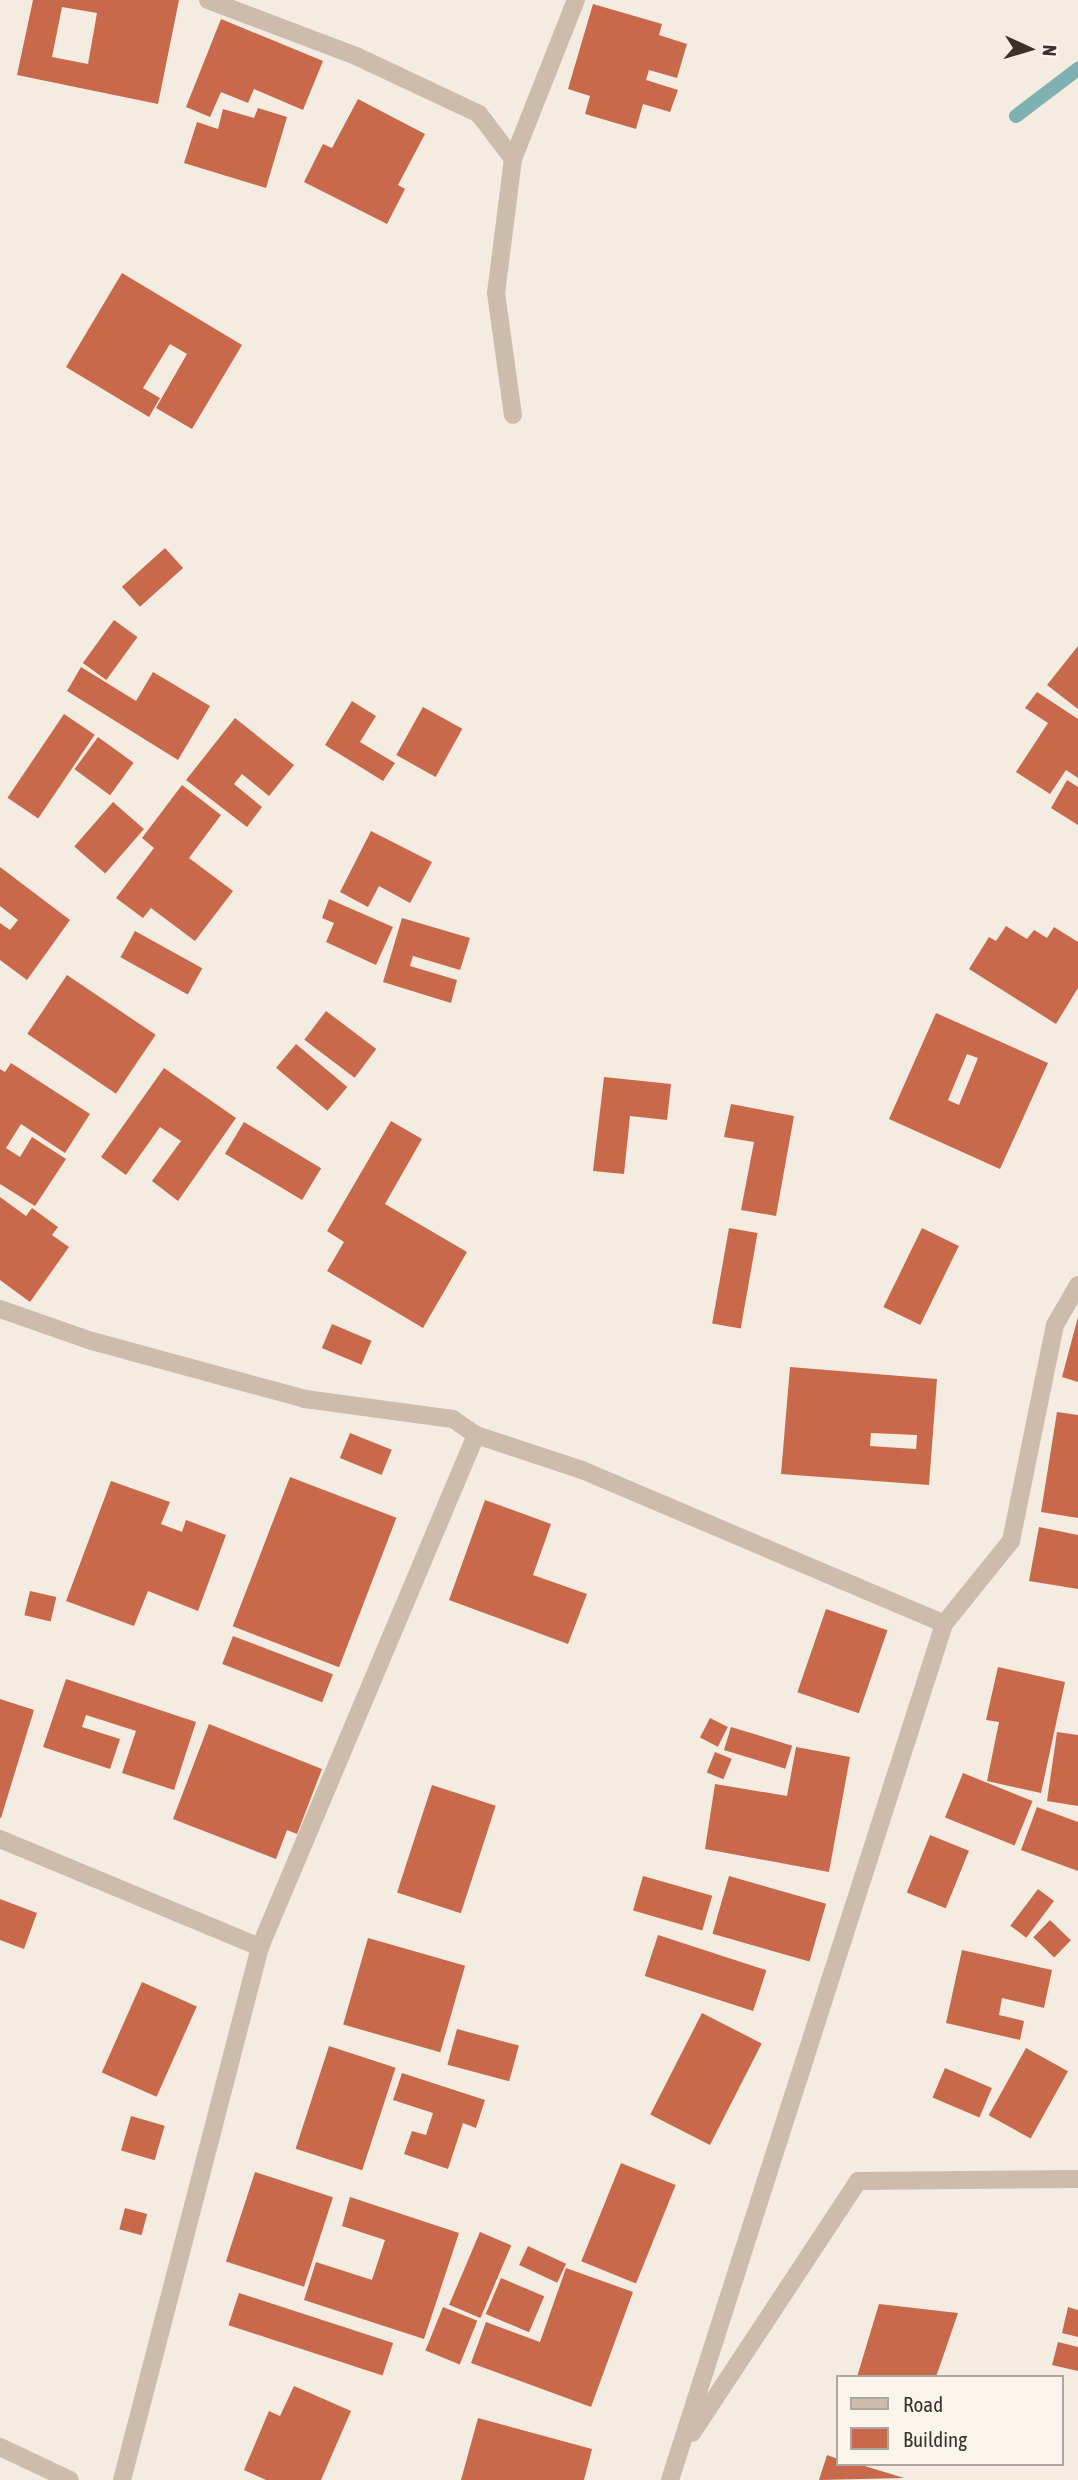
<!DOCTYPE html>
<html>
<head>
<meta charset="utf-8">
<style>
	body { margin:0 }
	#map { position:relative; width:1078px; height:2480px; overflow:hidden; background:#f4ebe1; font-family:"Asap Condensed",sans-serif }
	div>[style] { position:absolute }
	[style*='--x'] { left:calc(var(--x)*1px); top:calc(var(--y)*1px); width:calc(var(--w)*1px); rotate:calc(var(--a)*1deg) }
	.stream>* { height:14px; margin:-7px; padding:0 7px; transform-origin:7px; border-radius:7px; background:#7fb0b2 }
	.building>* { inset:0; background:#c8694b; transform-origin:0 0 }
	.minor>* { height:18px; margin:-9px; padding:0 9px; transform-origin:9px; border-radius:9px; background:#cdbbac }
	span { translate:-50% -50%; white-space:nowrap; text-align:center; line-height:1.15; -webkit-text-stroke:7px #fbf5ee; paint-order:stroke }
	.legend { position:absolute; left:836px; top:2375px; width:228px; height:91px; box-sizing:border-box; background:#fbf5ee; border:2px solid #aea6a0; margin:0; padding:9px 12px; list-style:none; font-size:21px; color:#3b302b }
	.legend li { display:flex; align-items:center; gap:14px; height:35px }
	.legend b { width:35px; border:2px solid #aea6a0 }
	.north { position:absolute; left:994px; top:14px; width:70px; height:70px; -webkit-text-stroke:5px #fbf5ee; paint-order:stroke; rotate:94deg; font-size:19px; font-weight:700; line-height:28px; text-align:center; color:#3b302b }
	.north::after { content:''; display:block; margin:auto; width:24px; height:32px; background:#3b302b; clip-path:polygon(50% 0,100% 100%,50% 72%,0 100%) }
</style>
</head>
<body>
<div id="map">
	<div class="stream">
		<i style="--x:1016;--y:116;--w:78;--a:-37.2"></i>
	</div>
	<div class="building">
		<i style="clip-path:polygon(evenodd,33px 0,179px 0,158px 104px,17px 75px,33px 0,62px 7px,97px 13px,88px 64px,52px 57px,62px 7px)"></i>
		<i style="clip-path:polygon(593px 4px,662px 24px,659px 35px,687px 44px,677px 78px,649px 70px,646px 80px,678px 90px,670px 112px,643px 104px,636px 129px,585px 114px,590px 96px,568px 89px)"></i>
		<i style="clip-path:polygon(221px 19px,323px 61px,303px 110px,254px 89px,248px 103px,221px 92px,210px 117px,186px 107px)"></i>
		<i style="clip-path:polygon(358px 99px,425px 134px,398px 185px,405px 189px,387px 224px,304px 182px,323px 144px,332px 148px)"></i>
		<i style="clip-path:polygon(258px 108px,287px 117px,266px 188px,184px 163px,197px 122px,218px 129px,223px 109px,254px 118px)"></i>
		<i style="clip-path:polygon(122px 273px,242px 345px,192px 429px,156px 408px,187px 354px,170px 344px,143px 388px,160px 398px,149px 417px,66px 367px)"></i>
		<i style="left:165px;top:548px;width:27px;height:58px;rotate:48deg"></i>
		<i style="left:114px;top:620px;width:29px;height:53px;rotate:36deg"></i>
		<i style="clip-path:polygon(1078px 646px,1078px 709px,1047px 685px)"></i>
		<i style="clip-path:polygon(81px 667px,136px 701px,153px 672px,210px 706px,178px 760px,67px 691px)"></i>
		<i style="clip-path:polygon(1037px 692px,1078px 719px,1078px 778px,1066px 770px,1050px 794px,1016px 772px,1048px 723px,1025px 708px)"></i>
		<i style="clip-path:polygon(352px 701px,376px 716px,360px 742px,395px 763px,383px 781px,325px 745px)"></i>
		<i style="left:423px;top:707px;width:45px;height:55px;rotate:29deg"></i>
		<i style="left:64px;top:714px;width:37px;height:101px;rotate:34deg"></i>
		<i style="clip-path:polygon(235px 718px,294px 765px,269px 796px,242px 774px,234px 784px,262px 807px,247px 827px,186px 780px)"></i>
		<i style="left:98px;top:737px;width:44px;height:40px;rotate:36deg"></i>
		<i style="clip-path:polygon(1067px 780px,1078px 787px,1078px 825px,1051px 808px)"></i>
		<i style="clip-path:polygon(182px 785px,221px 815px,189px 858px,233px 891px,195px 941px,151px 908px,143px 918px,116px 898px,154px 848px,142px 838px)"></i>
		<i style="left:113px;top:802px;width:41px;height:59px;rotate:41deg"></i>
		<i style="clip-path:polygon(371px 831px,432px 862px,410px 903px,379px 886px,368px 907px,340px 892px)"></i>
		<i style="clip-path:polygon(0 867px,70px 920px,27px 980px,0 960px,0 923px,10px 930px,18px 920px,0 906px)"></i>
		<i style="clip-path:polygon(329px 899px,393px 927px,376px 965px,326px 942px,334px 923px,322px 918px)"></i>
		<i style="clip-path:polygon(402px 918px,470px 938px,460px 970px,413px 956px,410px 966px,457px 980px,451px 1003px,383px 982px)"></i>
		<i style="clip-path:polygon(1006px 926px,1027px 939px,1034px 930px,1047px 938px,1054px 927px,1078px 942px,1078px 988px,1056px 1024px,969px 969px,989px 937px,996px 941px)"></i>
		<i style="left:135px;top:931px;width:77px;height:30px;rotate:29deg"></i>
		<i style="left:67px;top:975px;width:107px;height:71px;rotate:34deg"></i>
		<i style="left:326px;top:1011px;width:63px;height:36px;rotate:37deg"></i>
		<i style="clip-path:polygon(evenodd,936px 1013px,1048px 1063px,1000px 1169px,889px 1119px,936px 1013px,967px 1054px,978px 1058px,959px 1105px,948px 1100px,967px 1054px)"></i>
		<i style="left:296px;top:1044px;width:67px;height:31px;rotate:40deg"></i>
		<i style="clip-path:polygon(11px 1063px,90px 1114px,65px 1153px,21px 1124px,6px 1148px,20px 1157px,32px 1137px,66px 1159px,35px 1206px,0 1184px,0 1069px,5px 1072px)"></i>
		<i style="clip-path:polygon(164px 1068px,236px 1118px,178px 1201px,152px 1181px,181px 1141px,160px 1127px,126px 1175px,101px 1157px)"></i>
		<i style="clip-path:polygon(604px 1077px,671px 1084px,667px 1120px,630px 1116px,624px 1174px,593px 1171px)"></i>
		<i style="clip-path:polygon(731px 1104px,794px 1116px,776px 1216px,741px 1210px,754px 1142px,724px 1137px)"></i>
		<i style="clip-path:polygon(391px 1121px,422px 1139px,385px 1204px,467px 1252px,423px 1328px,327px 1271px,344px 1242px,327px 1231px)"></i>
		<i style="left:244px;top:1122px;width:90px;height:37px;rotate:31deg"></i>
		<i style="clip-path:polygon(0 1197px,26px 1216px,32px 1208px,58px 1227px,52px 1235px,69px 1247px,30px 1302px,0 1280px)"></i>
		<i style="left:729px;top:1228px;width:29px;height:97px;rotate:10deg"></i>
		<i style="left:922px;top:1228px;width:41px;height:88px;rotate:26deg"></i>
		<i style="clip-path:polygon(1078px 1317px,1078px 1382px,1062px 1377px)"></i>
		<i style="left:332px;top:1324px;width:43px;height:26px;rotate:23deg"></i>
		<i style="clip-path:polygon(evenodd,790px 1367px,937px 1379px,929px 1485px,781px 1474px,790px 1367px,871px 1433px,917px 1435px,916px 1449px,870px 1446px,871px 1433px)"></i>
		<i style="clip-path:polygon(1057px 1412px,1078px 1415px,1078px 1518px,1041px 1512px)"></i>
		<i style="left:350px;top:1433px;width:45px;height:27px;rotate:22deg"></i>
		<i style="left:290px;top:1477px;width:114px;height:160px;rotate:21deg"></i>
		<i style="clip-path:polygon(111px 1481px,170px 1502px,161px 1524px,182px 1532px,186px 1520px,226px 1535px,198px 1611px,148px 1591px,134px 1626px,66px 1601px)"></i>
		<i style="clip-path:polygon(485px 1500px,551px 1524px,533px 1575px,587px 1594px,568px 1644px,449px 1600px)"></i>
		<i style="clip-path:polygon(1039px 1527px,1078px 1535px,1078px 1589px,1029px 1581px)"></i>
		<i style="left:30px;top:1591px;width:27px;height:25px;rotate:13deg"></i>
		<i style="left:826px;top:1609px;width:65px;height:88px;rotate:19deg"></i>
		<i style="left:233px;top:1636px;width:107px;height:30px;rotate:21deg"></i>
		<i style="clip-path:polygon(998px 1667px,1065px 1682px,1041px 1793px,987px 1781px,999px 1722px,986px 1720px)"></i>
		<i style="clip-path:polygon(66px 1679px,196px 1722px,174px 1790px,122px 1773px,136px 1731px,86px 1715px,82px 1727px,120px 1739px,110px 1769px,43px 1747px)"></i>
		<i style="clip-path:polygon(0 1699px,34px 1710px,1px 1818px,0 1818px)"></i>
		<i style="left:710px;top:1718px;width:20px;height:22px;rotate:27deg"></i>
		<i style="clip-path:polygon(209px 1724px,322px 1769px,297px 1834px,287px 1830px,276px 1859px,173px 1819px)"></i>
		<i style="left:731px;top:1727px;width:64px;height:24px;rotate:17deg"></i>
		<i style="clip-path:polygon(1057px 1732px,1078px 1735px,1078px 1806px,1047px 1801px)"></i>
		<i style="clip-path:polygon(796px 1747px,850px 1757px,829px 1872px,705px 1849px,715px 1784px,787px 1796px)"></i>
		<i style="left:715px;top:1752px;width:18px;height:22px;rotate:22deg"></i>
		<i style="left:963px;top:1773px;width:75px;height:48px;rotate:22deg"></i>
		<i style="left:432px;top:1785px;width:67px;height:113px;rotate:18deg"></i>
		<i style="clip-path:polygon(1037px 1807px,1078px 1822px,1078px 1871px,1021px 1850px)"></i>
		<i style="left:930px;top:1835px;width:42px;height:62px;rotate:22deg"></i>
		<i style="left:643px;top:1876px;width:72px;height:36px;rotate:16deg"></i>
		<i style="left:729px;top:1876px;width:101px;height:60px;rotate:16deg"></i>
		<i style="left:1038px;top:1889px;width:20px;height:46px;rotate:37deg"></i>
		<i style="clip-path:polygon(0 1899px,37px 1913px,24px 1949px,0 1940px)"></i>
		<i style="left:1050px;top:1920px;width:29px;height:24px;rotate:44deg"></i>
		<i style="left:658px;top:1935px;width:114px;height:43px;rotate:18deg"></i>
		<i style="left:368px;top:1938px;width:101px;height:90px;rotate:16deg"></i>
		<i style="clip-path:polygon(962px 1950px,1052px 1970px,1044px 2008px,1002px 1998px,999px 2015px,1024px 2021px,1020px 2040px,946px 2023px)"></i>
		<i style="left:142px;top:1982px;width:60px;height:99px;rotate:24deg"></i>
		<i style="left:702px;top:2013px;width:67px;height:114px;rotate:27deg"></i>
		<i style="left:457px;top:2029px;width:64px;height:37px;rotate:15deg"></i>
		<i style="left:329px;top:2046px;width:70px;height:108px;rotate:18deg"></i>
		<i style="left:1026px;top:2048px;width:48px;height:77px;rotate:29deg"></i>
		<i style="left:945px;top:2068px;width:51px;height:32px;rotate:23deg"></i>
		<i style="clip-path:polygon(402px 2073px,485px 2100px,476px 2128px,463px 2123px,448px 2169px,404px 2154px,412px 2131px,426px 2135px,433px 2113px,393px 2100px)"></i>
		<i style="left:131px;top:2116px;width:35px;height:36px;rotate:16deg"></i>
		<i style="left:621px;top:2163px;width:59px;height:106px;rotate:22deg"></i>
		<i style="left:255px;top:2172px;width:82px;height:94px;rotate:18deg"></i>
		<i style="clip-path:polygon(350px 2197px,459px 2233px,424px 2339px,304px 2300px,316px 2262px,372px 2280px,385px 2240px,342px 2226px)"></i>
		<i style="left:125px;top:2208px;width:23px;height:22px;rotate:15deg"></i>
		<i style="left:480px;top:2232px;width:34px;height:79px;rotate:23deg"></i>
		<i style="left:528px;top:2246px;width:42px;height:21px;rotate:25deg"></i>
		<i style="clip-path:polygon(566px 2268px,633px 2292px,591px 2407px,471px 2363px,486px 2322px,540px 2342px)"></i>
		<i style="left:501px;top:2278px;width:47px;height:39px;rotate:23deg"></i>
		<i style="left:239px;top:2293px;width:162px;height:34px;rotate:18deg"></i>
		<i style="clip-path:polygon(879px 2304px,958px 2313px,936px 2377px,857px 2377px)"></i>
		<i style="left:443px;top:2307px;width:37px;height:47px;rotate:22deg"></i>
		<i style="clip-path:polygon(1068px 2307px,1078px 2310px,1078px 2337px,1062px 2333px)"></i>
		<i style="clip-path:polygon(1058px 2342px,1078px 2347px,1078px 2371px,1052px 2365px)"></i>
		<i style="clip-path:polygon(294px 2386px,351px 2411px,321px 2480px,266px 2480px,244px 2470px,269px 2411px,280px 2416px)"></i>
		<i style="clip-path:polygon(478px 2418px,592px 2449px,584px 2480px,461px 2480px)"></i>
		<i style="clip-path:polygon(827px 2455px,838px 2459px,838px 2464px,858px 2464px,904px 2478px,819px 2480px)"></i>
	</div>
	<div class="minor">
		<i style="--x:208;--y:0;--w:158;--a:20.7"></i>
		<i style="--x:356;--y:56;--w:136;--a:25.2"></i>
		<i style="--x:479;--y:114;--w:56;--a:52.9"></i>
		<i style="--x:513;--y:159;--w:135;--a:97.2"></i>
		<i style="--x:496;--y:293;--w:123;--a:82.1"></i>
		<i style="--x:513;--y:159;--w:171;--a:-68.4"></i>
		<i style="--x:0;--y:1309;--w:97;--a:19.2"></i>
		<i style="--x:92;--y:1341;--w:221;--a:15.2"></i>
		<i style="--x:305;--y:1399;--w:149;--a:7.7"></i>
		<i style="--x:453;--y:1419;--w:28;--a:35"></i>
		<i style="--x:476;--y:1435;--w:112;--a:18.3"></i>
		<i style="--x:582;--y:1470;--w:393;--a:23"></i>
		<i style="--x:944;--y:1624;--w:107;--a:-51.1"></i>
		<i style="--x:1011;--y:1541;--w:220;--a:-78.5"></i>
		<i style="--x:1055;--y:1325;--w:46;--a:-60.1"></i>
		<i style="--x:0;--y:1839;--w:282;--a:22.6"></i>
		<i style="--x:692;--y:2433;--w:302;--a:-56.6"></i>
		<i style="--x:858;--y:2181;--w:220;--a:-0.5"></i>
		<i style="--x:0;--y:2447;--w:77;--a:25.2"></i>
		<i style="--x:122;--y:2480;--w:551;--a:-75.48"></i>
		<i style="--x:260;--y:1947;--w:556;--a:-67.13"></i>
		<i style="--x:670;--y:2480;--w:899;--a:-72.25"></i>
	</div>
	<ul class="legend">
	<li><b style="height:9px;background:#cdbbac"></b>Road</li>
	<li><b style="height:19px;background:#c8694b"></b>Building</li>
	</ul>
	<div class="north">N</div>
</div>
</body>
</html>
